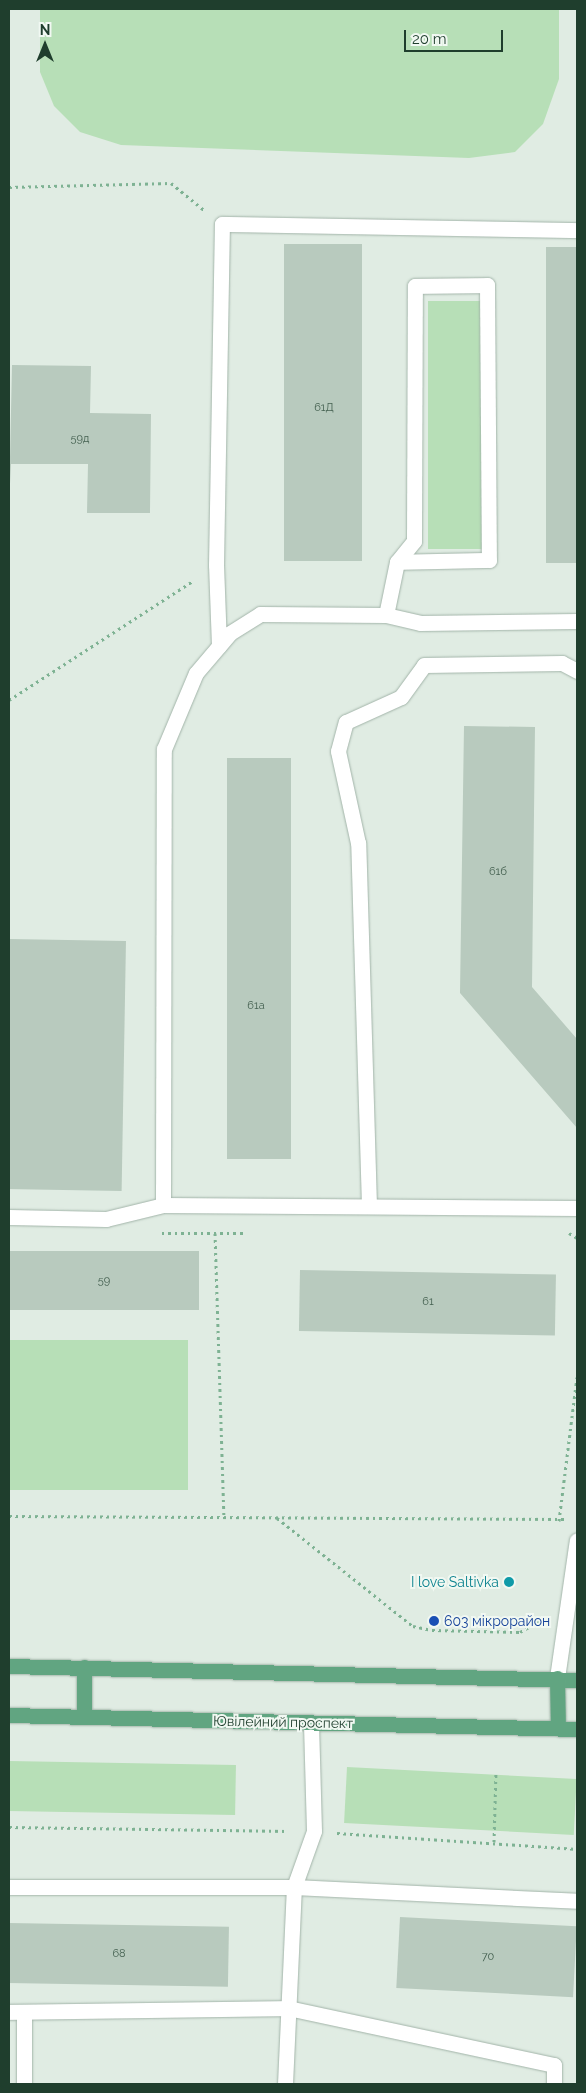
<!DOCTYPE html>
<html>
<head>
<meta charset="utf-8">
<style>
	body { margin:0 }
	#map { position:relative; width:586px; height:2093px; overflow:hidden; background:#e0ece3; font-family:Raleway,sans-serif }
	div>[style] { position:absolute }
	[style*='--x'] { left:calc(var(--x)*1px); top:calc(var(--y)*1px); width:calc(var(--w)*1px); rotate:calc(var(--a)*1deg) }
	.green>* { inset:0; background:#b7dfb7; transform-origin:0 0 }
	.building>* { inset:0; background:#b8cabe; transform-origin:0 0 }
	.path>* { height:3px; margin-top:-1.5px; transform-origin:0; background:repeating-linear-gradient(90deg,#7eb293 0 2.5px,transparent 0 6.5px) }
	.roads { filter:drop-shadow(0 0 1px #a2b4a9) drop-shadow(0 0 1px #a2b4a9) }
	.minor>* { height:15px; margin:-7.5px; padding:0 7.5px; transform-origin:7.5px; border-radius:7.5px; background:#fff }
	.major>* { height:15px; margin:-7.5px; padding:0 7.5px; transform-origin:7.5px; border-radius:7.5px; background:#61a581 }
	.dots>* { width:14px; height:14px; translate:-50% -50%; box-sizing:border-box; border:2px solid #f1f8f2; border-radius:50% }
	span { translate:-50% -50%; white-space:nowrap; text-align:center; line-height:1.15; -webkit-text-stroke:4px #f1f8f2; paint-order:stroke }
	.number-label { font-size:11px; color:#456151 }
	.number-label span { -webkit-text-stroke-width:0 }
	.culture-label { font-size:14px; color:#0d838f }
	.right { translate:-100% -50%; text-align:right }
	.transit-label { font-size:14px; color:#164399 }
	.left { translate:0 -50%; text-align:left }
	.street-label { font-size:14px; color:#1f3e2d }
	.frame { position:absolute; inset:0; border:10px solid #1f3e2d; pointer-events:none }
	.north { position:absolute; left:20px; top:20px; width:50px; height:50px; -webkit-text-stroke:4px #f1f8f2; paint-order:stroke; rotate:0deg; font-size:14px; font-weight:700; line-height:20px; text-align:center; color:#1f3e2d }
	.north::after { content:''; display:block; margin:auto; width:18px; height:22px; background:#1f3e2d; clip-path:polygon(50% 0,100% 100%,50% 72%,0 100%) }
	.scale { position:absolute; left:404px; top:30px; width:99px; height:22px; box-sizing:border-box; border:2px solid #1f3e2d; border-top:0; padding-left:6px; font-size:15px; line-height:18px; white-space:nowrap; color:#1f3e2d; -webkit-text-stroke:4px #f1f8f2; paint-order:stroke }
</style>
</head>
<body>
<div id="map">
	<div class="green">
		<i style="clip-path:polygon(40px 9px,559px 9px,559px 79px,543px 124px,515px 152px,469px 158px,121px 145px,80px 132px,54px 106px,40px 72px)"></i>
		<i style="left:483px;top:301px;width:248px;height:55px;rotate:90deg"></i>
		<i style="left:9px;top:1340px;width:179px;height:150px"></i>
		<i style="left:9px;top:1761px;width:227px;height:50px;rotate:1deg"></i>
		<i style="left:347px;top:1767px;width:230px;height:56px;rotate:3deg"></i>
	</div>
	<div class="building">
		<i style="left:362px;top:244px;width:317px;height:78px;rotate:90deg"></i>
		<i style="left:546px;top:247px;width:31px;height:316px"></i>
		<i style="clip-path:polygon(12px 365px,91px 366px,90px 413px,151px 414px,150px 513px,87px 513px,88px 464px,11px 464px,9px 504px)"></i>
		<i style="clip-path:polygon(464px 726px,535px 727px,532px 987px,577px 1039px,577px 1128px,460px 993px)"></i>
		<i style="left:227px;top:758px;width:64px;height:401px"></i>
		<i style="left:9px;top:939px;width:117px;height:250px;rotate:1deg"></i>
		<i style="left:9px;top:1251px;width:190px;height:59px"></i>
		<i style="left:300px;top:1270px;width:256px;height:61px;rotate:1deg"></i>
		<i style="left:400px;top:1917px;width:177px;height:71px;rotate:3deg"></i>
		<i style="left:9px;top:1923px;width:220px;height:60px;rotate:1deg"></i>
	</div>
	<div class="path">
		<i style="--x:9;--y:187;--w:162;--a:-1.4"></i>
		<i style="--x:171;--y:183;--w:43;--a:39.3"></i>
		<i style="--x:9;--y:700;--w:219;--a:-32.9"></i>
		<i style="--x:162;--y:1233;--w:81;--a:0"></i>
		<i style="--x:215;--y:1233;--w:283;--a:88.2"></i>
		<i style="--x:569;--y:1233;--w:9;--a:32"></i>
		<i style="--x:9;--y:1516;--w:555;--a:0.31"></i>
		<i style="--x:277;--y:1518;--w:174;--a:38.5"></i>
		<i style="--x:413;--y:1626;--w:19;--a:12"></i>
		<i style="--x:432;--y:1630;--w:88;--a:1.3"></i>
		<i style="--x:520;--y:1632;--w:23;--a:-29"></i>
		<i style="--x:559;--y:1521;--w:145;--a:-82.9"></i>
		<i style="--x:9;--y:1827;--w:279;--a:0.8"></i>
		<i style="--x:337;--y:1833;--w:241;--a:3.8"></i>
		<i style="--x:494;--y:1842;--w:71;--a:-88.4"></i>
	</div>
	<div class="roads">
		<div class="minor">
			<i style="--x:386;--y:615;--w:35;--a:13"></i>
			<i style="--x:420;--y:623;--w:157;--a:-0.7"></i>
			<i style="--x:219;--y:646;--w:81;--a:-92.1"></i>
			<i style="--x:216;--y:565;--w:341;--a:-89"></i>
			<i style="--x:222;--y:224;--w:355;--a:1"></i>
			<i style="--x:163;--y:1205;--w:456;--a:-89.9"></i>
			<i style="--x:164;--y:749;--w:82;--a:-67.2"></i>
			<i style="--x:196;--y:673;--w:52;--a:-49.6"></i>
			<i style="--x:230;--y:633;--w:36;--a:-32"></i>
			<i style="--x:260;--y:614;--w:126;--a:0.5"></i>
			<i style="--x:386;--y:615;--w:54;--a:-78.3"></i>
			<i style="--x:397;--y:562;--w:27;--a:-51"></i>
			<i style="--x:414;--y:541;--w:255;--a:-89.8"></i>
			<i style="--x:415;--y:286;--w:72;--a:-0.8"></i>
			<i style="--x:487;--y:285;--w:275;--a:89.6"></i>
			<i style="--x:489;--y:560;--w:92;--a:178.8"></i>
			<i style="--x:369;--y:1206;--w:363;--a:-91.7"></i>
			<i style="--x:358;--y:843;--w:94;--a:-102.3"></i>
			<i style="--x:338;--y:751;--w:30;--a:-75"></i>
			<i style="--x:346;--y:722;--w:60;--a:-24.4"></i>
			<i style="--x:401;--y:697;--w:39;--a:-54"></i>
			<i style="--x:424;--y:665;--w:138;--a:-0.8"></i>
			<i style="--x:562;--y:663;--w:17;--a:28"></i>
			<i style="--x:9;--y:1217;--w:97;--a:1.2"></i>
			<i style="--x:106;--y:1219;--w:59;--a:-13.8"></i>
			<i style="--x:163;--y:1205;--w:414;--a:0.4"></i>
			<i style="--x:557;--y:1678;--w:139;--a:-81.8"></i>
			<i style="--x:9;--y:1887;--w:285;--a:0"></i>
			<i style="--x:294;--y:1887;--w:283;--a:2.8"></i>
			<i style="--x:9;--y:2012;--w:279;--a:-0.8"></i>
			<i style="--x:288;--y:2008;--w:272;--a:12.1"></i>
			<i style="--x:554;--y:2065;--w:19;--a:90"></i>
			<i style="--x:24;--y:2012;--w:72;--a:90"></i>
			<i style="--x:285;--y:2084;--w:197;--a:-87.4"></i>
			<i style="--x:294;--y:1887;--w:59;--a:-70.3"></i>
			<i style="--x:314;--y:1831;--w:108;--a:-91.6"></i>
		</div>
		<div class="major">
			<i style="--x:9;--y:1666;--w:568;--a:1.41"></i>
			<i style="--x:84;--y:1667;--w:50;--a:90"></i>
			<i style="--x:557;--y:1678;--w:50;--a:88.9"></i>
			<i style="--x:9;--y:1715;--w:568;--a:1.41"></i>
		</div>
	</div>
	<div class="dots">
		<i style="left:509px;top:1582px;background:#0f9aa8"></i>
		<i style="left:434px;top:1621px;background:#1a4fb4"></i>
	</div>
	<div class="number-label">
		<span style="left:324px;top:408px">61Д</span>
		<span style="left:80px;top:439px">59д</span>
		<span style="left:498px;top:872px">61б</span>
		<span style="left:256px;top:1006px">61а</span>
		<span style="left:104px;top:1281px">59</span>
		<span style="left:428px;top:1302px">61</span>
		<span style="left:119px;top:1954px">68</span>
		<span style="left:488px;top:1957px">70</span>
	</div>
	<div class="culture-label">
		<span class="right" style="left:499px;top:1582px">I love Saltivka</span>
	</div>
	<div class="transit-label">
		<span class="left" style="left:444px;top:1621px">603 мікрорайон</span>
	</div>
	<div class="street-label">
		<span style="left:283px;top:1722px;rotate:1deg">Ювілейний проспект</span>
	</div>
	<div class="frame"></div>
	<div class="north">N</div>
	<div class="scale">20 m</div>
</div>
</body>
</html>
